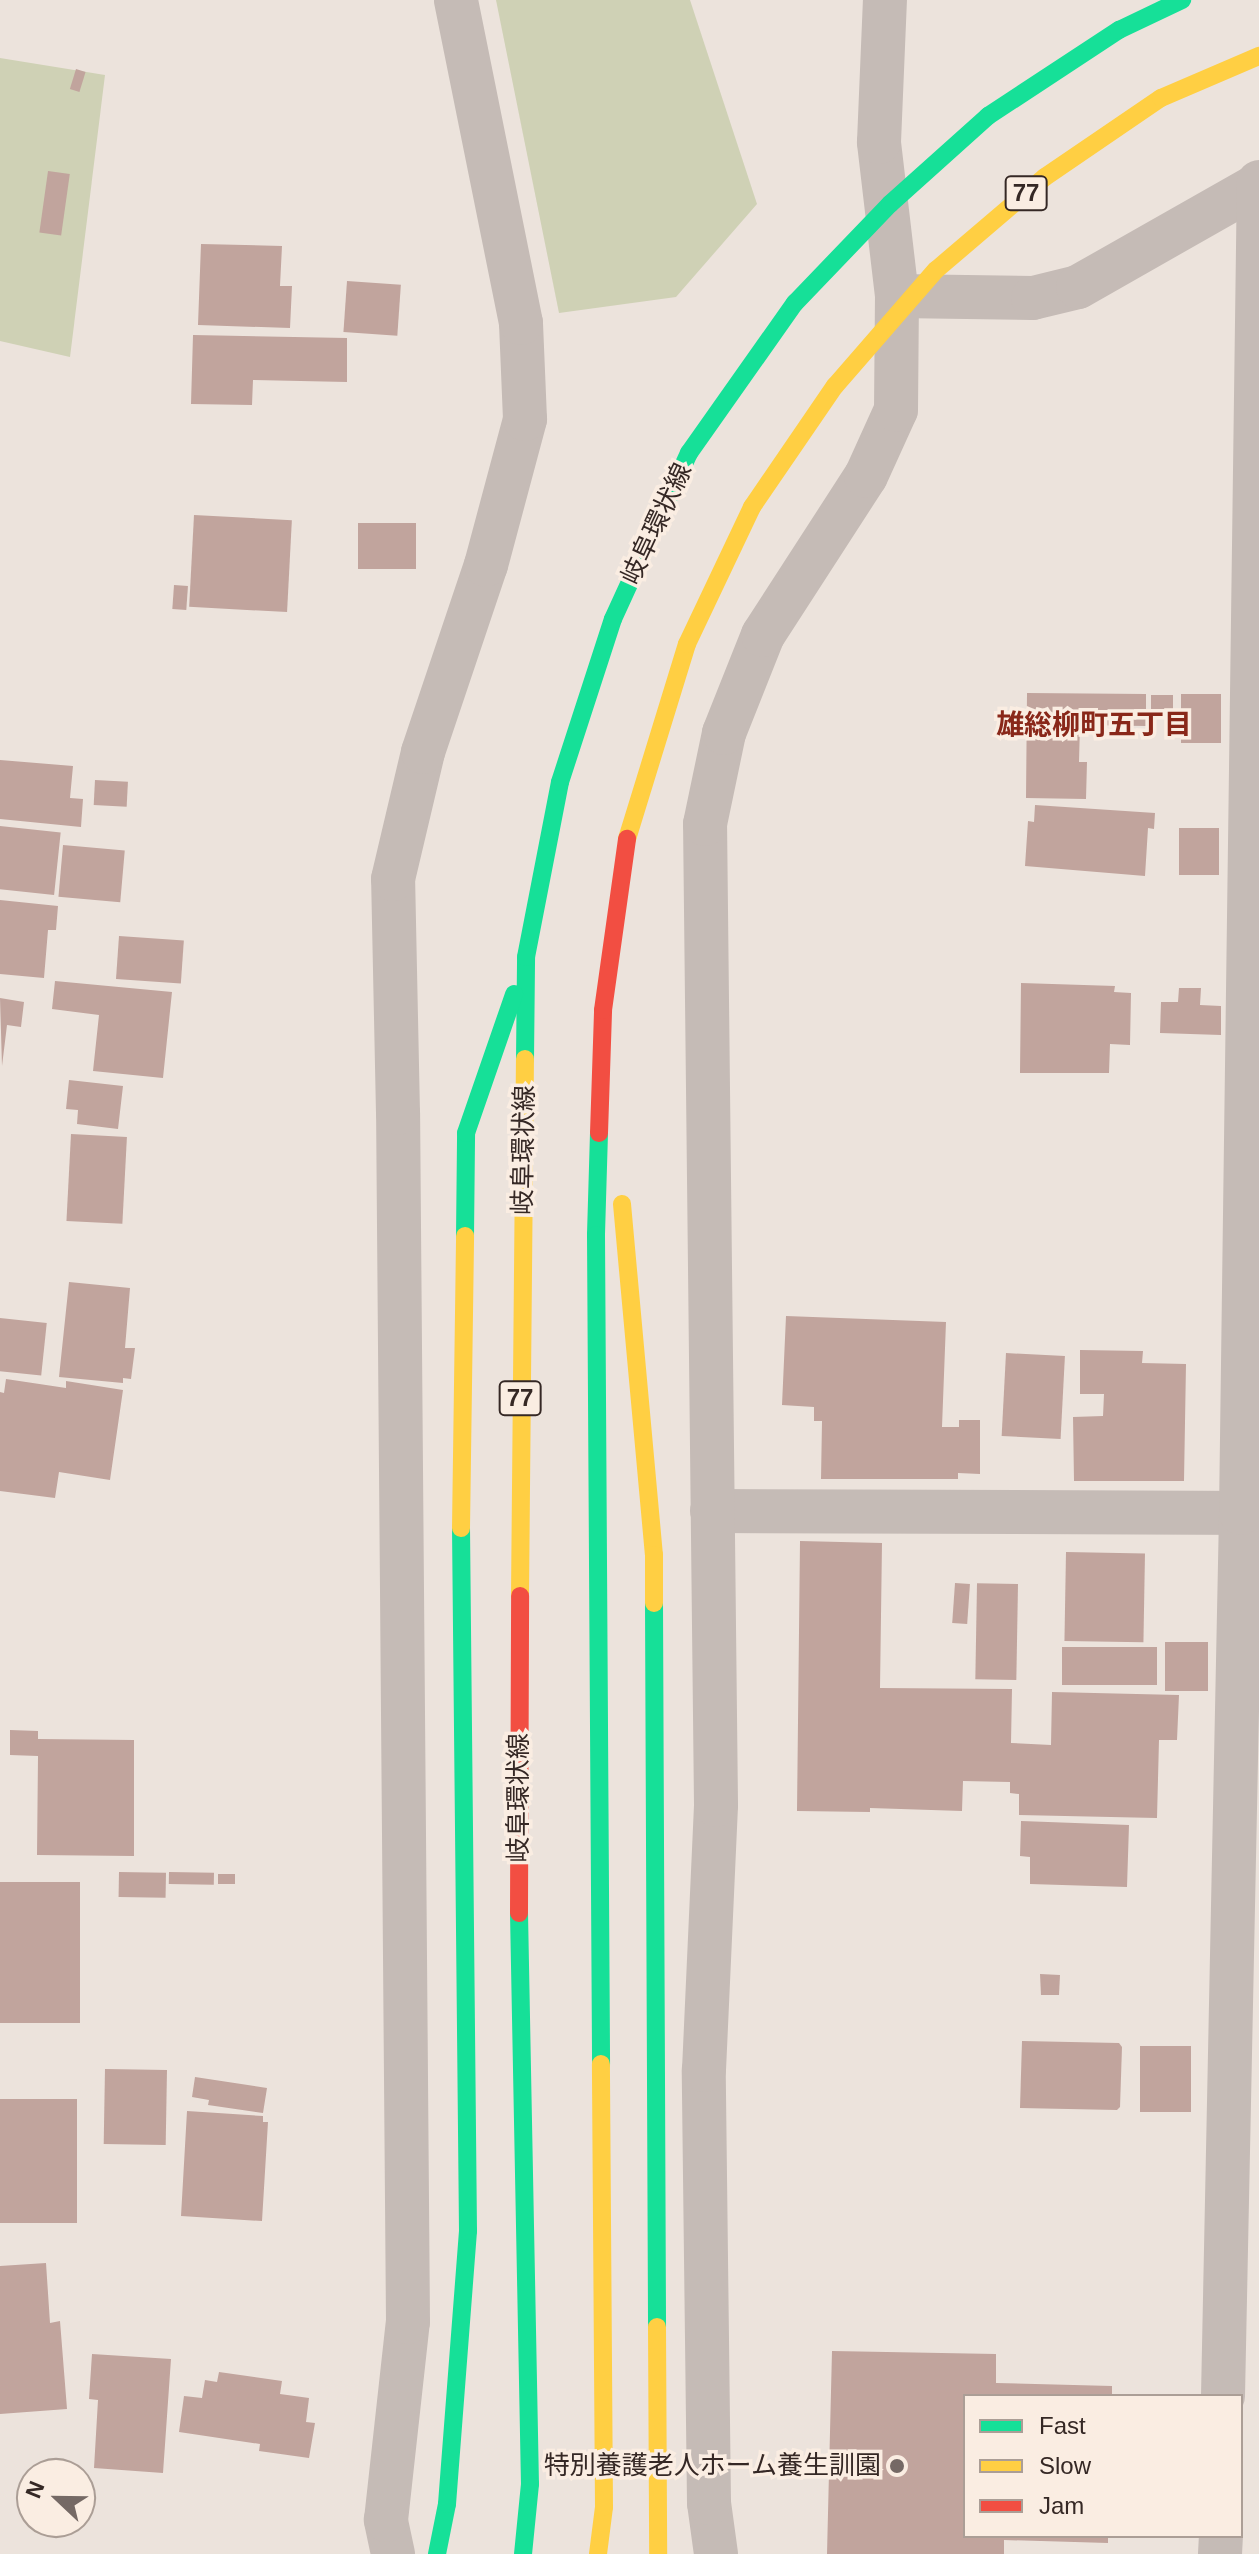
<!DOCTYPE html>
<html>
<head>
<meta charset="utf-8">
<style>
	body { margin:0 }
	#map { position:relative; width:1259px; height:2554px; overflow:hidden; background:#ece3dc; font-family:Helvetica,"Noto Sans JP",sans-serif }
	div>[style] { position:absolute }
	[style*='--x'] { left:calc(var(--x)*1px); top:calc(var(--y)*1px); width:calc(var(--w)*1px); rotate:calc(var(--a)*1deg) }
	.green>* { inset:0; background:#cfd1b5 }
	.building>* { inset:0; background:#c1a49d; transform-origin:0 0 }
	.street>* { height:44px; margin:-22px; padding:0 22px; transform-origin:22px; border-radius:22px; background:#c5bbb6 }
	.fast>* { height:18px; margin:-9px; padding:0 9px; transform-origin:9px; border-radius:9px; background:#16e098 }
	.slow>* { height:18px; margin:-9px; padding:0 9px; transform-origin:9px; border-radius:9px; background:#ffcf43 }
	.jam>* { height:18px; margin:-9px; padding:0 9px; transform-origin:9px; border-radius:9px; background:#f24e42 }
	.fast-bridge>* { height:18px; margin:-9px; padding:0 9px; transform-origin:9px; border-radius:9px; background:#16e098 }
	.slow-bridge>* { height:18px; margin:-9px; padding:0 9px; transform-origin:9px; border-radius:9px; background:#ffcf43 }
	.dots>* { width:22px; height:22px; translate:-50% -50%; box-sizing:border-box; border:4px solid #faede2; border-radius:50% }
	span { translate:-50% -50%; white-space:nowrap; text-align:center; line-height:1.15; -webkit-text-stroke:7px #faede2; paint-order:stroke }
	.shield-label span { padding:2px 6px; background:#faede2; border:2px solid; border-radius:6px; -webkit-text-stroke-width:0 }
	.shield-label { font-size:24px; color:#352825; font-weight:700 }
	.street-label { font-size:26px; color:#352825 }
	.poi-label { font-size:26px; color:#352825 }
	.right { translate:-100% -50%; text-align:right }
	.neighbourhood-label { font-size:28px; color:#892719; font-weight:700 }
	.legend { position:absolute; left:963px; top:2394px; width:280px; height:144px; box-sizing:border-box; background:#faede2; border:2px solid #ab9e96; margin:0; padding:10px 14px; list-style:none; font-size:24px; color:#352825 }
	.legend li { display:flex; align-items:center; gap:16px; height:40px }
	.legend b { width:40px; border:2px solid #ab9e96 }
	.north { position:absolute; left:16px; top:2458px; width:80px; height:80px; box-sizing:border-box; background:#faede2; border:2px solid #ab9e96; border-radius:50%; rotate:292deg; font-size:22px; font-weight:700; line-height:32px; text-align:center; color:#352825 }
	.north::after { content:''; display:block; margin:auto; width:28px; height:36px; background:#756965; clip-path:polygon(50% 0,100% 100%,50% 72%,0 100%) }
</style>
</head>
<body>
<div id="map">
	<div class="green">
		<i style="clip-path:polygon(496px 0,690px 0,757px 204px,676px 297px,559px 313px)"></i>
		<i style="clip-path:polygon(0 58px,105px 75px,70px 357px,0 341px)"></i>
	</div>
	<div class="building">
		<i style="left:76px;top:69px;width:10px;height:21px;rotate:17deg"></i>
		<i style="left:48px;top:171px;width:22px;height:62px;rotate:8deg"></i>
		<i style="clip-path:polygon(201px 244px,282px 246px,280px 286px,292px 286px,290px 328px,198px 325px)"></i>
		<i style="left:347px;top:281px;width:54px;height:51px;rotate:4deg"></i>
		<i style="clip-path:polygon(193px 335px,347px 338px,347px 382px,253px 380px,252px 405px,191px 404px)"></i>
		<i style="left:194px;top:515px;width:98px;height:92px;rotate:3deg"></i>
		<i style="left:358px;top:523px;width:58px;height:46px"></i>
		<i style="left:174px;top:585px;width:14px;height:24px;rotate:4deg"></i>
		<i style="clip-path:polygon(1027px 693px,1146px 694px,1146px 726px,1080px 725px,1079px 762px,1087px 762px,1086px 799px,1026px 798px)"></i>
		<i style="left:1181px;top:694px;width:40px;height:49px"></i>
		<i style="left:1151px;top:695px;width:22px;height:15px"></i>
		<i style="clip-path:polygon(0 760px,73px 766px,70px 798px,83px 799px,81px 827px,0 819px)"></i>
		<i style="left:95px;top:780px;width:33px;height:25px;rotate:3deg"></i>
		<i style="clip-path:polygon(1035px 805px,1155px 813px,1154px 829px,1148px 828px,1145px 876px,1025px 866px,1028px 821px,1034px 822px)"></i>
		<i style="left:0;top:826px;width:61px;height:63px;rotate:6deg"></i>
		<i style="left:1179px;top:828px;width:40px;height:47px"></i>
		<i style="left:63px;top:845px;width:62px;height:52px;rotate:5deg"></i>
		<i style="clip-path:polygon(0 900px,58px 906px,56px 930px,48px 930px,44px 978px,0 974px)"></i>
		<i style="left:119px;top:936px;width:65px;height:43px;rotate:4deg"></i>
		<i style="clip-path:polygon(55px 981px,172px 992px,163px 1078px,93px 1071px,99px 1015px,52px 1009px)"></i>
		<i style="clip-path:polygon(1021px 983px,1115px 986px,1114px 992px,1131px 993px,1130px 1045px,1110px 1044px,1109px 1073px,1020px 1073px)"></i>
		<i style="clip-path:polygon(1179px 988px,1201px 988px,1200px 1005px,1221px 1006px,1221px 1035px,1160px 1033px,1161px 1002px,1178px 1002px)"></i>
		<i style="clip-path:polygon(0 998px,24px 1002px,21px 1027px,7px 1025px,2px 1066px)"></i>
		<i style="clip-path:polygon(69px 1080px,123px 1086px,118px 1129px,77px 1124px,78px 1110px,66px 1109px)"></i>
		<i style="left:71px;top:1134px;width:56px;height:87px;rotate:3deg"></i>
		<i style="clip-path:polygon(69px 1282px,130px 1288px,125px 1348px,135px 1348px,131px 1379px,123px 1378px,123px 1383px,59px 1377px)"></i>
		<i style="clip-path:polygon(786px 1316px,946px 1322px,942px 1427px,959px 1427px,959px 1420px,980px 1420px,980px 1474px,958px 1473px,958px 1479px,821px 1479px,822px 1421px,814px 1421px,814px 1407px,782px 1405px)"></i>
		<i style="left:0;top:1318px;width:47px;height:53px;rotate:6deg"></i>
		<i style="clip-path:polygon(1080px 1350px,1143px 1351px,1142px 1363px,1186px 1364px,1184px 1481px,1074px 1481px,1073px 1417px,1103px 1416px,1104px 1394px,1080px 1394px)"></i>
		<i style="left:1006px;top:1353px;width:59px;height:83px;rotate:3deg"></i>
		<i style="clip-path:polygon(6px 1379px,66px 1388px,66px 1381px,123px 1390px,110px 1480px,59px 1472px,55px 1498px,0 1491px,0 1392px,4px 1393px)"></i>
		<i style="clip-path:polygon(800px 1541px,882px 1543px,880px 1688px,1012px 1689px,1011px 1743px,1051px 1745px,1052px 1692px,1179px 1695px,1177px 1740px,1159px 1740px,1157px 1818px,1019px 1815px,1019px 1794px,1010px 1793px,1010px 1782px,963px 1781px,962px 1811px,870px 1808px,870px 1812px,797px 1811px)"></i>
		<i style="left:1066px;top:1552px;width:79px;height:89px;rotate:1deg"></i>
		<i style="left:955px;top:1583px;width:15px;height:40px;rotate:4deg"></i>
		<i style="left:1018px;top:1584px;width:96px;height:41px;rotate:91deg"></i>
		<i style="left:1165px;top:1642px;width:43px;height:49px"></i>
		<i style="left:1062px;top:1647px;width:95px;height:38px"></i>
		<i style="clip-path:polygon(10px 1730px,38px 1731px,38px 1739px,134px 1740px,134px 1856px,37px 1855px,38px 1756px,10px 1755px)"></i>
		<i style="clip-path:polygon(1021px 1821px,1129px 1825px,1127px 1887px,1030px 1884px,1030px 1857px,1020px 1856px)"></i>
		<i style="left:119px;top:1872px;width:47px;height:25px;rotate:1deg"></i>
		<i style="left:169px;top:1872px;width:45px;height:12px;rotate:1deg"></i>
		<i style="left:218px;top:1874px;width:17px;height:10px"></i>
		<i style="left:0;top:1882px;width:80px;height:141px"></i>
		<i style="clip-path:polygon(1040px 1974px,1060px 1975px,1059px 1995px,1041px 1995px)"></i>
		<i style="clip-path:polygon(1022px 2041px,1119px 2043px,1122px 2047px,1120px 2107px,1117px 2110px,1020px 2108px)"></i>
		<i style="left:1140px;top:2046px;width:51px;height:66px"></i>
		<i style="left:105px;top:2069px;width:62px;height:75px;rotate:1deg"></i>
		<i style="clip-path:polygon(195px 2077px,267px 2088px,263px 2113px,208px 2105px,209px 2100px,192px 2097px)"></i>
		<i style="left:0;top:2099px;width:77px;height:124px"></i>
		<i style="clip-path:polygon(187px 2111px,263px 2116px,263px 2122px,268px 2122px,262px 2221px,181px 2216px)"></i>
		<i style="clip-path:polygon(46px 2263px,50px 2323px,60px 2321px,67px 2409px,0 2414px,0 2266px)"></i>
		<i style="clip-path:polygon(832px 2351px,996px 2354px,996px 2383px,1112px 2386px,1112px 2396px,965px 2396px,965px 2536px,1108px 2536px,1108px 2543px,1004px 2540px,1004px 2554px,827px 2554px)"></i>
		<i style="clip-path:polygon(92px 2354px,171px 2359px,163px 2473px,94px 2468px,98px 2400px,89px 2399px)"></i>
		<i style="clip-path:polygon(219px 2372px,282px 2381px,280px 2394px,309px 2398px,306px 2422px,315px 2423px,309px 2458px,259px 2451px,260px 2444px,179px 2432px,184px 2396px,202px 2398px,205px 2380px,217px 2382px)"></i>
	</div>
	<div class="street">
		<i style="--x:897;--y:296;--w:136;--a:0.8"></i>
		<i style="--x:1033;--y:298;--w:46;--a:-13.7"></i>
		<i style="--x:1078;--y:287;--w:208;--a:-29.6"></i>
		<i style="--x:712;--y:1511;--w:547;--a:0.21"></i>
		<i style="--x:1223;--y:2396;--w:883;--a:-88.83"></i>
		<i style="--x:1241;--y:1513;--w:1331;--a:-89.23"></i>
		<i style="--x:393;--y:2554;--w:35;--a:-102"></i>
		<i style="--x:386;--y:2520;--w:199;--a:-83.7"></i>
		<i style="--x:408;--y:2322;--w:1209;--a:-90.47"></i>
		<i style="--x:398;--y:1113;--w:234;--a:-91.2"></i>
		<i style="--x:393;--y:879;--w:130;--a:-76.7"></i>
		<i style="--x:423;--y:752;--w:197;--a:-71.4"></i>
		<i style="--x:486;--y:565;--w:151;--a:-75"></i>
		<i style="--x:525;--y:419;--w:96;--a:-92.4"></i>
		<i style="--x:521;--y:323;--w:329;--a:-101.4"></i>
		<i style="--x:716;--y:2554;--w:51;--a:-97.8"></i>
		<i style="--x:709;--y:2503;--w:433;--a:-90.7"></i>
		<i style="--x:704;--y:2070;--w:265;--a:-87.4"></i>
		<i style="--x:716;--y:1805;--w:981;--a:-90.64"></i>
		<i style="--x:705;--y:824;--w:93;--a:-78.2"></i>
		<i style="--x:724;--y:733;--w:105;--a:-68.3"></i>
		<i style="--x:763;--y:635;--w:189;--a:-57.1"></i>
		<i style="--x:866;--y:476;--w:72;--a:-65.6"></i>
		<i style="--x:896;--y:410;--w:114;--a:-89.5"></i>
		<i style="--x:897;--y:296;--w:155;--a:-96.7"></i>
		<i style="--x:879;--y:142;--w:142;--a:-87.6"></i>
		<i style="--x:1220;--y:2554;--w:18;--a:-87"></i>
	</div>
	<div class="fast">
		<i style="--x:525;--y:1059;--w:102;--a:-89.4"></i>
		<i style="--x:526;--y:957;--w:178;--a:-79"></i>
		<i style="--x:560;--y:782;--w:171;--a:-72"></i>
		<i style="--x:613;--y:619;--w:183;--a:-65.4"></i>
		<i style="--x:689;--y:453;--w:184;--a:-54.8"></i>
		<i style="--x:599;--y:1133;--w:102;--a:91.7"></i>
		<i style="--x:596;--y:1235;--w:829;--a:89.65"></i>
		<i style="--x:465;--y:1236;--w:103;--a:-89.4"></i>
		<i style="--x:466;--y:1133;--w:147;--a:-70.9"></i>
		<i style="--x:654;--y:1603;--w:724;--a:89.76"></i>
		<i style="--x:519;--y:1913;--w:571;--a:88.9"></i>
		<i style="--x:530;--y:2484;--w:70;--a:95.7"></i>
		<i style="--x:437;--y:2554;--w:51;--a:-78.7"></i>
		<i style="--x:447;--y:2504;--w:274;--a:-85.6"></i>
		<i style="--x:468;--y:2231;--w:703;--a:-90.57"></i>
	</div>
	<div class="slow">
		<i style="--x:627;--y:839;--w:204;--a:-72.9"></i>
		<i style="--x:687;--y:644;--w:152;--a:-64.6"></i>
		<i style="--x:752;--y:507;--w:147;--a:-55.6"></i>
		<i style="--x:622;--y:1204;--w:352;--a:84.8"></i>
		<i style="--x:654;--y:1555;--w:48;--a:90"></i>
		<i style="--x:461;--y:1528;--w:292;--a:-89.2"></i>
		<i style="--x:520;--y:1596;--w:537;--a:-89.47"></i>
		<i style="--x:657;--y:2327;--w:227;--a:89.7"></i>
		<i style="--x:598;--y:2554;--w:47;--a:-82.7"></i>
		<i style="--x:604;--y:2507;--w:443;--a:-90.4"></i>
	</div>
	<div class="jam">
		<i style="--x:599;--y:1133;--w:123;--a:-88.1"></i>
		<i style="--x:603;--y:1010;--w:173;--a:-82"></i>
		<i style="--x:519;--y:1913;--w:317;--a:-89.8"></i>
	</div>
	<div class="fast-bridge">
		<i style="--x:795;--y:303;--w:137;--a:-46.2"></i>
		<i style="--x:890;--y:204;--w:132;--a:-41.9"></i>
		<i style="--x:988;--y:116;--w:157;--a:-33.3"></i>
		<i style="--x:1119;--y:30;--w:70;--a:-25.5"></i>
	</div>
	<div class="slow-bridge">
		<i style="--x:835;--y:386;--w:154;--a:-49"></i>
		<i style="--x:936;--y:270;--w:143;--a:-40.5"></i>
		<i style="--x:1045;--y:177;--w:140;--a:-34.3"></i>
		<i style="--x:1161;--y:98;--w:107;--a:-23.2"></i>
	</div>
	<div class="dots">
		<i style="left:897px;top:2466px;background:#756965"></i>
	</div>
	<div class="shield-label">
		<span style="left:1026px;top:193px">77</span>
		<span style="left:520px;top:1398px">77</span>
	</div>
	<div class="street-label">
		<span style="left:657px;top:524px;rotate:-65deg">岐阜環状線</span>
		<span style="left:524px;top:1150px;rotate:-89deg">岐阜環状線</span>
		<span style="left:519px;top:1798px;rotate:-90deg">岐阜環状線</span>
	</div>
	<div class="poi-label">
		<span class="right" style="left:881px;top:2466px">特別養護老人ホーム養生訓園</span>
	</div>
	<div class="neighbourhood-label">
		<span style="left:1094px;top:725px">雄総柳町五丁目</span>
	</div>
	<ul class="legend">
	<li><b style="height:10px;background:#16e098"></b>Fast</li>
	<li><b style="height:10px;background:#ffcf43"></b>Slow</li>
	<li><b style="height:10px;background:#f24e42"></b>Jam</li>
	</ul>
	<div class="north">N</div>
</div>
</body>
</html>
